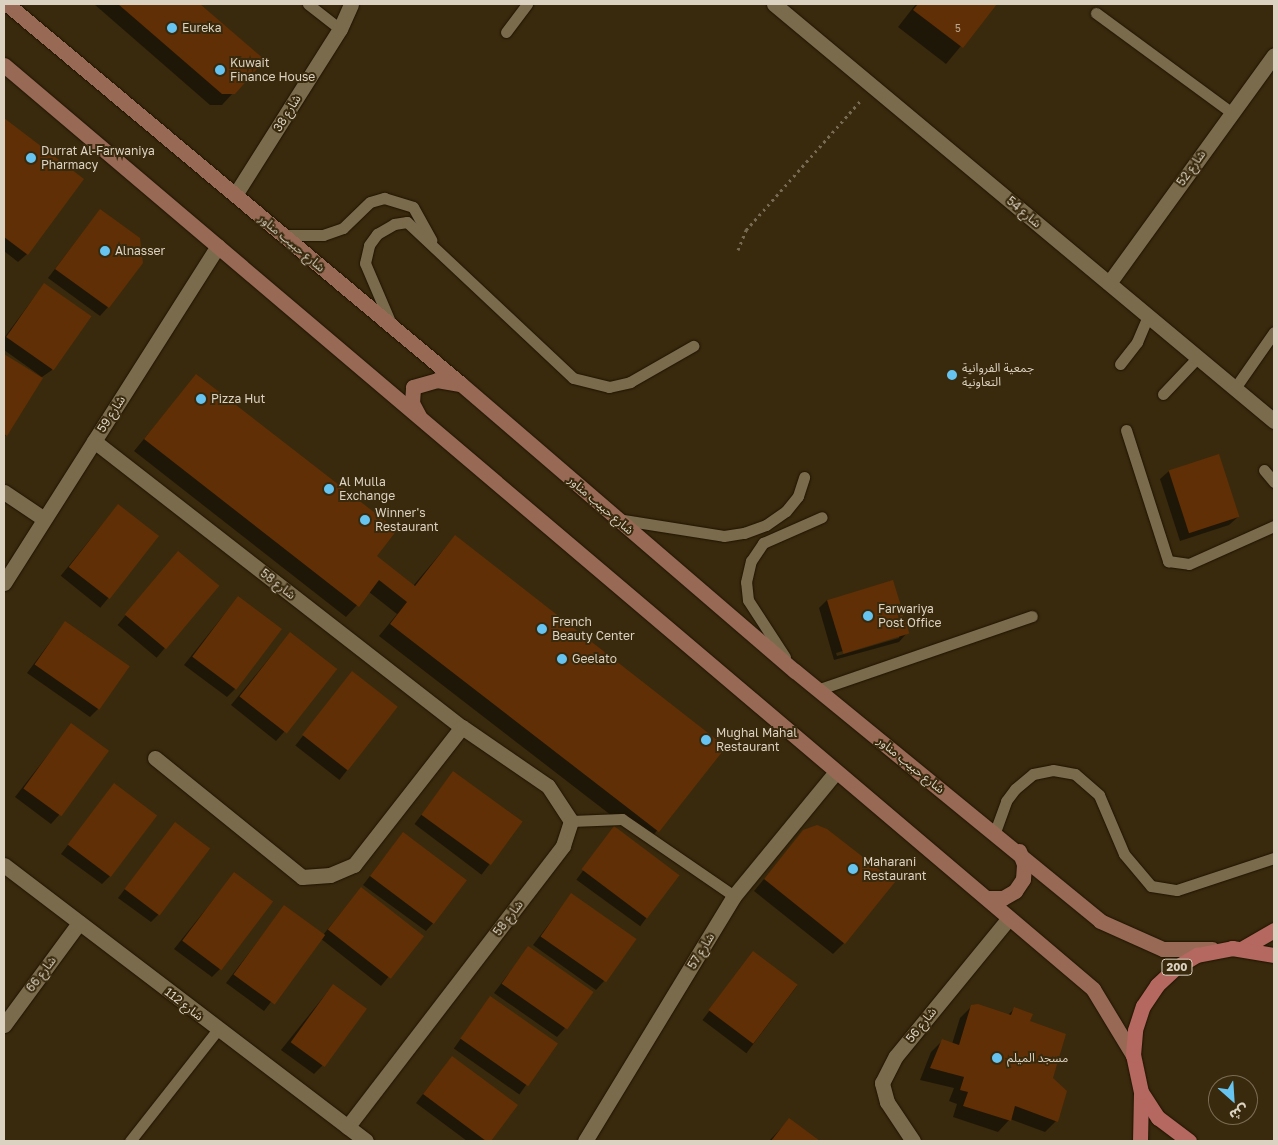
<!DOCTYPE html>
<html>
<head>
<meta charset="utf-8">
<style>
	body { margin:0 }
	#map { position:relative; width:1278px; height:1145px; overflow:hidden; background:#392a0d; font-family:"Golos Text","Noto Sans Arabic",sans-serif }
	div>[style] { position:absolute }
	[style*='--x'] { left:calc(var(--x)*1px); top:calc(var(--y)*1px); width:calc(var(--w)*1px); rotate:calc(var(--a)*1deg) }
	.shadow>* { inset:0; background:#0007; transform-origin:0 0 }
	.building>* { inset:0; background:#602f05; transform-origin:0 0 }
	.path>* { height:3px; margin-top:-1.5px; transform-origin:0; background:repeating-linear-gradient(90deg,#776b53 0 2.5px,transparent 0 6.5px) }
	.roads { filter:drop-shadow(0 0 1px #1e1301) drop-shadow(0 0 1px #1e1301) }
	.lane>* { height:11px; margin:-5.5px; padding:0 5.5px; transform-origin:5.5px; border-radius:5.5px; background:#7b6b4d }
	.street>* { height:15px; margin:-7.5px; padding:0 7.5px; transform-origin:7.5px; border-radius:7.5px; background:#7b6b4d }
	.secondary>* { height:15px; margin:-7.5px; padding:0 7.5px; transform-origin:7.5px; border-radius:7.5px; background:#986a56 }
	.primary>* { height:15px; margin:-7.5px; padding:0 7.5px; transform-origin:7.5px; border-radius:7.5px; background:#b5685f }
	.dots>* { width:14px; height:14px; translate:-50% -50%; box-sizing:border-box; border:2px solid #392a0d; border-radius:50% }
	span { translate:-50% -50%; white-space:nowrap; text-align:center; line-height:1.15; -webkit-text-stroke:4px #392a0d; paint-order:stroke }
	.number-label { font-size:10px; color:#bca993 }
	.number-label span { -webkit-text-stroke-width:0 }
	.shield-label span { padding:1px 4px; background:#392a0d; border:1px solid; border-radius:4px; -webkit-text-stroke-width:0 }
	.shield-label { font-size:11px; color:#dbd2c2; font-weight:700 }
	.poi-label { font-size:12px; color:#dbd2c2 }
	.left { translate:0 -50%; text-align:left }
	.street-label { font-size:12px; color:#dbd2c2 }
	.frame { position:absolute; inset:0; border:5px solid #dbd2c2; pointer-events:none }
	.north { position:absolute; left:1208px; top:1075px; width:50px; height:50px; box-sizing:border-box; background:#392a0d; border:1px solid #7a6d55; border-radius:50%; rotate:154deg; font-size:14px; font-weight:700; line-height:20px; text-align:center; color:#dbd2c2 }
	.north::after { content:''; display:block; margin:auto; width:18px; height:22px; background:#67c4f0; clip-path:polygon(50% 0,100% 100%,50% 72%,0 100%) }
</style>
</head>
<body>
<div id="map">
	<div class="shadow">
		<i style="clip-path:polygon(94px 4px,198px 4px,263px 60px,222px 105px,210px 105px)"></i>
		<i style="clip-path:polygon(916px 4px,996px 4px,946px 64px,898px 27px)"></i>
		<i style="clip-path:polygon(4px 120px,34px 144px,27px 254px,18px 262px,4px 251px)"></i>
		<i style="clip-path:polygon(100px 210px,108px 307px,100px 316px,48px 278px)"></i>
		<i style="clip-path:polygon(44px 284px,52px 370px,42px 377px,4px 438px,4px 356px,42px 377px,4px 350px,4px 338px)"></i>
		<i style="clip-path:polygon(197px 375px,375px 556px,413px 586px,455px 536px,724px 747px,647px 843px,379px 636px,397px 614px,369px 592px,346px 617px,134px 451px)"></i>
		<i style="clip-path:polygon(1169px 471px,1238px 517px,1229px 525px,1180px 541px,1160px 479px)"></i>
		<i style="left:118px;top:505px;width:51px;height:91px;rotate:39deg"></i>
		<i style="left:178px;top:553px;width:51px;height:94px;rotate:40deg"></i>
		<i style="clip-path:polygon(238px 597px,235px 689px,227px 697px,184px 665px)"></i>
		<i style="clip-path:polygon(evenodd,827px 600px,907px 633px,899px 642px,834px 660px,819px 608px,827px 600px,899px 635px,899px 638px,837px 656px,836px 653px,899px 635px)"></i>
		<i style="clip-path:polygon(65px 622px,98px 709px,90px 717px,27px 673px)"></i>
		<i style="clip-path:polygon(290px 633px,284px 732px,276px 741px,231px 705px)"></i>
		<i style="left:352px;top:673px;width:56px;height:92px;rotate:38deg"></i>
		<i style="clip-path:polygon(72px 724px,59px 815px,51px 824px,15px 797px)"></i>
		<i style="left:453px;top:773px;width:84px;height:64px;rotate:37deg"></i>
		<i style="clip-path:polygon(114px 785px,110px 876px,102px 884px,61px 854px)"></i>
		<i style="clip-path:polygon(175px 824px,159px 914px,151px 922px,118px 898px)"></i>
		<i style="left:614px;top:828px;width:79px;height:64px;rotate:36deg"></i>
		<i style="clip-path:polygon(804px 831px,844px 943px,833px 954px,754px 891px)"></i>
		<i style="clip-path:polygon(403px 833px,434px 922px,426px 931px,363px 885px)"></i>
		<i style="clip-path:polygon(234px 874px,220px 969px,212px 977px,174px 949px)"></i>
		<i style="clip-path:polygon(361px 888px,422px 936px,381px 986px,320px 938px,264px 1011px,226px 983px,284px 907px,323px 935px)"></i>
		<i style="clip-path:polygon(571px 895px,604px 981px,596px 990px,533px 945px)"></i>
		<i style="clip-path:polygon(528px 948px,565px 1028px,557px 1037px,494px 993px)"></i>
		<i style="left:753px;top:953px;width:55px;height:84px;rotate:37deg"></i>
		<i style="clip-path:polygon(333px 985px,322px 1066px,314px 1074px,281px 1050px)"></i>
		<i style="left:490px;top:997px;width:80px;height:63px;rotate:35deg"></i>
		<i style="clip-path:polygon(972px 1006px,1008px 1015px,1014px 1009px,1029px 1022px,1052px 1078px,1056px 1121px,1045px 1132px,1010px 1119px,998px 1132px,953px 1117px,957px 1104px,949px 1101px,954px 1088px,920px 1080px,931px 1052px,942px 1041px,952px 1044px,960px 1018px)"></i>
		<i style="clip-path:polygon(452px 1057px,516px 1106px,489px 1141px,467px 1141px,416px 1103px)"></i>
		<i style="clip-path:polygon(789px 1120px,817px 1141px,769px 1141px)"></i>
	</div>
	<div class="building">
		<i style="clip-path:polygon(118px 4px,200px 4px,265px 60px,235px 94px,222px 94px)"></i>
		<i style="clip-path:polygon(918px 4px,997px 4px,963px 48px,913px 10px)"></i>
		<i style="clip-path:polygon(4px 118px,84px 179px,28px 255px,4px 237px)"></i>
		<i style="clip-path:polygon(100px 209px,140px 238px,143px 263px,109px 308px,55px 269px)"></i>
		<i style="left:44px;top:283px;width:58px;height:66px;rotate:35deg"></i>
		<i style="clip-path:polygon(4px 354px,43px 378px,7px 436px,4px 434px)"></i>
		<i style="clip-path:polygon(196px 374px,397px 530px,377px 556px,415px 586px,455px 535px,726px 747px,659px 832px,390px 624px,407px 602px,379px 580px,359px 607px,144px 439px)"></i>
		<i style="left:1219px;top:454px;width:66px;height:53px;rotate:72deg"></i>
		<i style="left:118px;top:504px;width:52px;height:80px;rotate:38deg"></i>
		<i style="left:178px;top:551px;width:54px;height:83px;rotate:40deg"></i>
		<i style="left:893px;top:580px;width:56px;height:69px;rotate:73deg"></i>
		<i style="left:238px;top:596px;width:55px;height:76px;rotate:37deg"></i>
		<i style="left:65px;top:621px;width:79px;height:53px;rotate:35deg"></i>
		<i style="left:290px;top:632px;width:60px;height:82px;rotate:38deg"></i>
		<i style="left:352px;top:671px;width:58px;height:81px;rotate:38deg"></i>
		<i style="left:71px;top:723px;width:47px;height:81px;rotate:36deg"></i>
		<i style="left:453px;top:771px;width:86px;height:54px;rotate:36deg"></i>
		<i style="left:114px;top:783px;width:54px;height:77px;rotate:37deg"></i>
		<i style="left:175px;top:822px;width:44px;height:84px;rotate:37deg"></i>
		<i style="clip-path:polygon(817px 825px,827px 829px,895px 882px,845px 944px,764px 879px,803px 830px)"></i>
		<i style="left:614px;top:826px;width:82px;height:54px;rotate:37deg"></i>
		<i style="left:403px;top:832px;width:80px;height:55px;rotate:37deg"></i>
		<i style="left:234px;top:872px;width:49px;height:86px;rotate:37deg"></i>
		<i style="left:361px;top:887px;width:80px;height:54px;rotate:38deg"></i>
		<i style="left:571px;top:893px;width:80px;height:53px;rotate:35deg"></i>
		<i style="left:284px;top:905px;width:51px;height:86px;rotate:36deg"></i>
		<i style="left:528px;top:946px;width:80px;height:46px;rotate:35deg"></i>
		<i style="left:753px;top:951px;width:56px;height:74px;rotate:37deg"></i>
		<i style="left:333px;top:984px;width:42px;height:72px;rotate:36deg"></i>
		<i style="left:490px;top:996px;width:83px;height:52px;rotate:35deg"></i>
		<i style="clip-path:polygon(978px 1004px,1011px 1015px,1014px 1007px,1033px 1014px,1030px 1021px,1066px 1034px,1053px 1078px,1067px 1091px,1058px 1122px,1015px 1106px,1011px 1121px,963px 1106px,968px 1092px,960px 1090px,964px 1077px,930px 1068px,942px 1039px,959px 1045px,971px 1005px)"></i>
		<i style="clip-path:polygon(452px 1056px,518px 1105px,491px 1141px,486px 1141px,423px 1094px)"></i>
		<i style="clip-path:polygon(789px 1118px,820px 1141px,771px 1141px)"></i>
	</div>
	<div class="path">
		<i style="--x:738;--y:250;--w:22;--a:-68"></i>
		<i style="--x:746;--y:230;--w:174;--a:-48.5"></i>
	</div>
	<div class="roads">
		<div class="lane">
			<i style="--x:308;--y:4;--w:41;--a:38"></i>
			<i style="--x:1096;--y:13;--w:167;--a:36.3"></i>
			<i style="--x:506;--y:32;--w:35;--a:-53"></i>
			<i style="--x:281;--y:235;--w:42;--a:0"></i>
			<i style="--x:323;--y:235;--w:21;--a:-19"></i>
			<i style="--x:343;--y:228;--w:37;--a:-44"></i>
			<i style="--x:370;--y:202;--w:15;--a:-16"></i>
			<i style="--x:384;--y:198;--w:30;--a:17"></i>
			<i style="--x:413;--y:207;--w:38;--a:61"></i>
			<i style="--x:391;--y:324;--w:66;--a:-113.1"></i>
			<i style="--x:365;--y:263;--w:18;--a:-77"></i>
			<i style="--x:369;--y:245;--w:14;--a:-54"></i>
			<i style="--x:377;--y:234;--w:20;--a:-30"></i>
			<i style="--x:394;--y:224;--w:13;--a:-9"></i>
			<i style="--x:407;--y:222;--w:228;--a:43.2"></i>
			<i style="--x:573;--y:378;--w:37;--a:14"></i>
			<i style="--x:609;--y:387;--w:22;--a:-13"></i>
			<i style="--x:630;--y:382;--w:73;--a:-29.7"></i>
			<i style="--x:1120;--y:364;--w:28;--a:-52"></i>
			<i style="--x:1137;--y:342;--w:28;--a:-67"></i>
			<i style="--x:1235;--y:388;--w:68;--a:-55.1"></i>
			<i style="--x:1163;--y:394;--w:51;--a:-46.6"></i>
			<i style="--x:1126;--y:430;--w:138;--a:72.2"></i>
			<i style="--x:1168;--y:561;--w:21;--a:8"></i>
			<i style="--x:1189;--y:564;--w:93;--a:-24.1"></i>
			<i style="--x:1264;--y:470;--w:16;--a:50"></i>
			<i style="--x:617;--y:519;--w:108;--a:9"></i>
			<i style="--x:724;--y:536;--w:20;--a:-9"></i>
			<i style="--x:744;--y:533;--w:23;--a:-20"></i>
			<i style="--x:766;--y:525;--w:24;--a:-35"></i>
			<i style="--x:786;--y:511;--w:19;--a:-51"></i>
			<i style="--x:798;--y:496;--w:20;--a:-72"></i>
			<i style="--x:785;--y:657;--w:68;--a:-123"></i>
			<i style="--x:748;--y:600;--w:18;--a:-96"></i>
			<i style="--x:746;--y:582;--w:22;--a:-77"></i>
			<i style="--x:751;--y:561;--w:22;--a:-56"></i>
			<i style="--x:763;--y:543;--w:64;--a:-23.8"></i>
			<i style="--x:820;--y:689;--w:224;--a:-19"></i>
			<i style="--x:571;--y:821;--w:51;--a:-2.2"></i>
			<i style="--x:622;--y:819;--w:136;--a:34.5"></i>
			<i style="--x:995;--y:832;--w:33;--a:-70"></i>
			<i style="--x:1006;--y:801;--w:15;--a:-53"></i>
			<i style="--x:1015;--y:789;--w:23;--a:-40"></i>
			<i style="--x:1033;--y:774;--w:20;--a:-11"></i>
			<i style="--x:1053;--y:770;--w:22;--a:10"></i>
			<i style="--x:1075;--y:774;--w:32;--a:41"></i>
			<i style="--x:1099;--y:795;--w:64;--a:67"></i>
			<i style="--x:1124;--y:854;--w:42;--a:49.8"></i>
			<i style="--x:1151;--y:886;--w:26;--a:9"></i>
			<i style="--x:1177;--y:890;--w:102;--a:-18.3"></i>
			<i style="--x:130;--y:1141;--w:142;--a:-51.8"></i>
		</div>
		<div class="street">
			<i style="--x:774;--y:4;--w:651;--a:39.83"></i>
			<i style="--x:235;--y:195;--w:196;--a:-57.7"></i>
			<i style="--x:340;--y:29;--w:27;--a:-66"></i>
			<i style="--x:1109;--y:283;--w:281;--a:-54.1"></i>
			<i style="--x:94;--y:441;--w:466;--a:37.9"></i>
			<i style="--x:462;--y:727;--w:104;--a:34.5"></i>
			<i style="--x:548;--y:786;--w:42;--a:56.7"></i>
			<i style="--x:571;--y:821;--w:26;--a:108"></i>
			<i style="--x:563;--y:846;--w:354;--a:127.5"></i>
			<i style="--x:4;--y:492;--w:48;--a:34"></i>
			<i style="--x:4;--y:583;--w:399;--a:-57.6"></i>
			<i style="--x:155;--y:758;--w:189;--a:39"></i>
			<i style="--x:302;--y:877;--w:28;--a:-4"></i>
			<i style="--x:330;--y:875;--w:26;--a:-23"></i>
			<i style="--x:354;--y:865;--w:175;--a:-52"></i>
			<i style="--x:4;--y:865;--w:455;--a:37.3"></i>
			<i style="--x:4;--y:1025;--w:127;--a:-53.7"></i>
			<i style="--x:585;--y:1141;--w:287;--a:-58.7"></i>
			<i style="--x:734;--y:896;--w:159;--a:-50.6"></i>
			<i style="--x:913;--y:1141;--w:47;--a:-123.7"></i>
			<i style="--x:887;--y:1102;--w:20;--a:-105"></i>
			<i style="--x:882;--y:1083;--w:30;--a:-63"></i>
			<i style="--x:896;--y:1056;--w:178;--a:-50.7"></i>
		</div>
		<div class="secondary">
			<i style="--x:7;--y:4;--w:592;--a:39.93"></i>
			<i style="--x:461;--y:384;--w:440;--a:40.7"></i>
			<i style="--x:795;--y:671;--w:394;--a:39.3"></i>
			<i style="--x:1100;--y:921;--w:69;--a:24"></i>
			<i style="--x:1163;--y:949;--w:49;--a:0"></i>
			<i style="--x:4;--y:65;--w:1428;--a:40.31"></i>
			<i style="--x:1093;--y:989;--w:77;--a:58.8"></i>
			<i style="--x:419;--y:416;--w:15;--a:-118"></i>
			<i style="--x:412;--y:403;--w:16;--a:-86"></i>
			<i style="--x:413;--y:387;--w:25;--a:-16"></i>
			<i style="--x:437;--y:380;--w:22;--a:10"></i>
			<i style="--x:988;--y:898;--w:15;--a:0"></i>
			<i style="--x:1003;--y:898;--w:14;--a:-30"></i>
			<i style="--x:1015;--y:891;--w:14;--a:-56"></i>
			<i style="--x:1023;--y:879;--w:15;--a:-86"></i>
			<i style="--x:1024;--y:864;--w:14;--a:-111"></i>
		</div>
		<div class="primary">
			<i style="--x:1243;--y:948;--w:36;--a:-30"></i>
			<i style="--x:1140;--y:1141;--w:47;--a:-88.8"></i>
			<i style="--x:1189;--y:1141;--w:39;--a:-143"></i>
			<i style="--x:1158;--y:1118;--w:31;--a:-123"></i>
			<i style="--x:1141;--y:1092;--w:38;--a:-102"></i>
			<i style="--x:1133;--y:1055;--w:25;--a:-85"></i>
			<i style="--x:1135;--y:1030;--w:25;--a:-72"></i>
			<i style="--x:1143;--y:1006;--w:25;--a:-56"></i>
			<i style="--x:1157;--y:985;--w:25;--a:-43"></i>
			<i style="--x:1175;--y:968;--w:26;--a:-31"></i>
			<i style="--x:1197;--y:955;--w:36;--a:-11"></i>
			<i style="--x:1232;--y:948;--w:43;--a:9.5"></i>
		</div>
	</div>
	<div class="dots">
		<i style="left:172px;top:28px;background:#67c4f0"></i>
		<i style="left:220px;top:70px;background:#67c4f0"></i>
		<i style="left:31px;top:158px;background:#67c4f0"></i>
		<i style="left:105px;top:251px;background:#67c4f0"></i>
		<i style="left:952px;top:375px;background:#67c4f0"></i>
		<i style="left:201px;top:399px;background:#67c4f0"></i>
		<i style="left:329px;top:489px;background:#67c4f0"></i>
		<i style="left:365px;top:520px;background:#67c4f0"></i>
		<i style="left:868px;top:616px;background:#67c4f0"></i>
		<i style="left:542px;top:629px;background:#67c4f0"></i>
		<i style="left:562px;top:659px;background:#67c4f0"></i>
		<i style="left:706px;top:740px;background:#67c4f0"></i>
		<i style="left:853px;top:869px;background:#67c4f0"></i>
		<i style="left:997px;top:1058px;background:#67c4f0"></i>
	</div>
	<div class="number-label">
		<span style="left:958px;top:29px">5</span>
	</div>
	<div class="shield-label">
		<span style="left:1177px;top:967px">200</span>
	</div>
	<div class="poi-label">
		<span class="left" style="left:182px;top:28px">Eureka</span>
		<span class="left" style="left:230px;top:70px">Kuwait<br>Finance House</span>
		<span class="left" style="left:41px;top:158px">Durrat Al-Farwaniya<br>Pharmacy</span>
		<span class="left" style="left:115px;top:251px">Alnasser</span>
		<span class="left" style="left:962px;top:375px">جمعية الفروانية<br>التعاونية</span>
		<span class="left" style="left:211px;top:399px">Pizza Hut</span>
		<span class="left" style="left:339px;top:489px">Al Mulla<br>Exchange</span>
		<span class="left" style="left:375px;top:520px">Winner's<br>Restaurant</span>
		<span class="left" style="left:878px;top:616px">Farwariya<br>Post Office</span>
		<span class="left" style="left:552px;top:629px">French<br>Beauty Center</span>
		<span class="left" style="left:572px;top:659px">Geelato</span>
		<span class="left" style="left:716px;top:740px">Mughal Mahal<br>Restaurant</span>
		<span class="left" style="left:863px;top:869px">Maharani<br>Restaurant</span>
		<span class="left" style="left:1007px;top:1058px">مسجد الميلم</span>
	</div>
	<div class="street-label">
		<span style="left:287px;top:113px;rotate:-58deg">شارع 38</span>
		<span style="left:1191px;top:168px;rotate:-55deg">شارع 52</span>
		<span style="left:1024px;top:212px;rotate:40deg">شارع 54</span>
		<span style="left:292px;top:243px;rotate:40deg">شارع حبيب مناور</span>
		<span style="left:111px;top:414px;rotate:-57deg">شارع 59</span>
		<span style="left:601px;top:505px;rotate:41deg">شارع حبيب مناور</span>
		<span style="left:278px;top:584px;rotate:38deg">شارع 58</span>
		<span style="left:911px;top:765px;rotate:39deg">شارع حبيب مناور</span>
		<span style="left:508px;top:918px;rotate:-53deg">شارع 58</span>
		<span style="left:701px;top:951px;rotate:-59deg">شارع 57</span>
		<span style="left:41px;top:974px;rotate:-53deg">شارع 66</span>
		<span style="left:184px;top:1004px;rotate:38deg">شارع 112</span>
		<span style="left:921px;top:1025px;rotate:-51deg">شارع 56</span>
	</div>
	<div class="frame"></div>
	<div class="north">ش</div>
</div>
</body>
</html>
